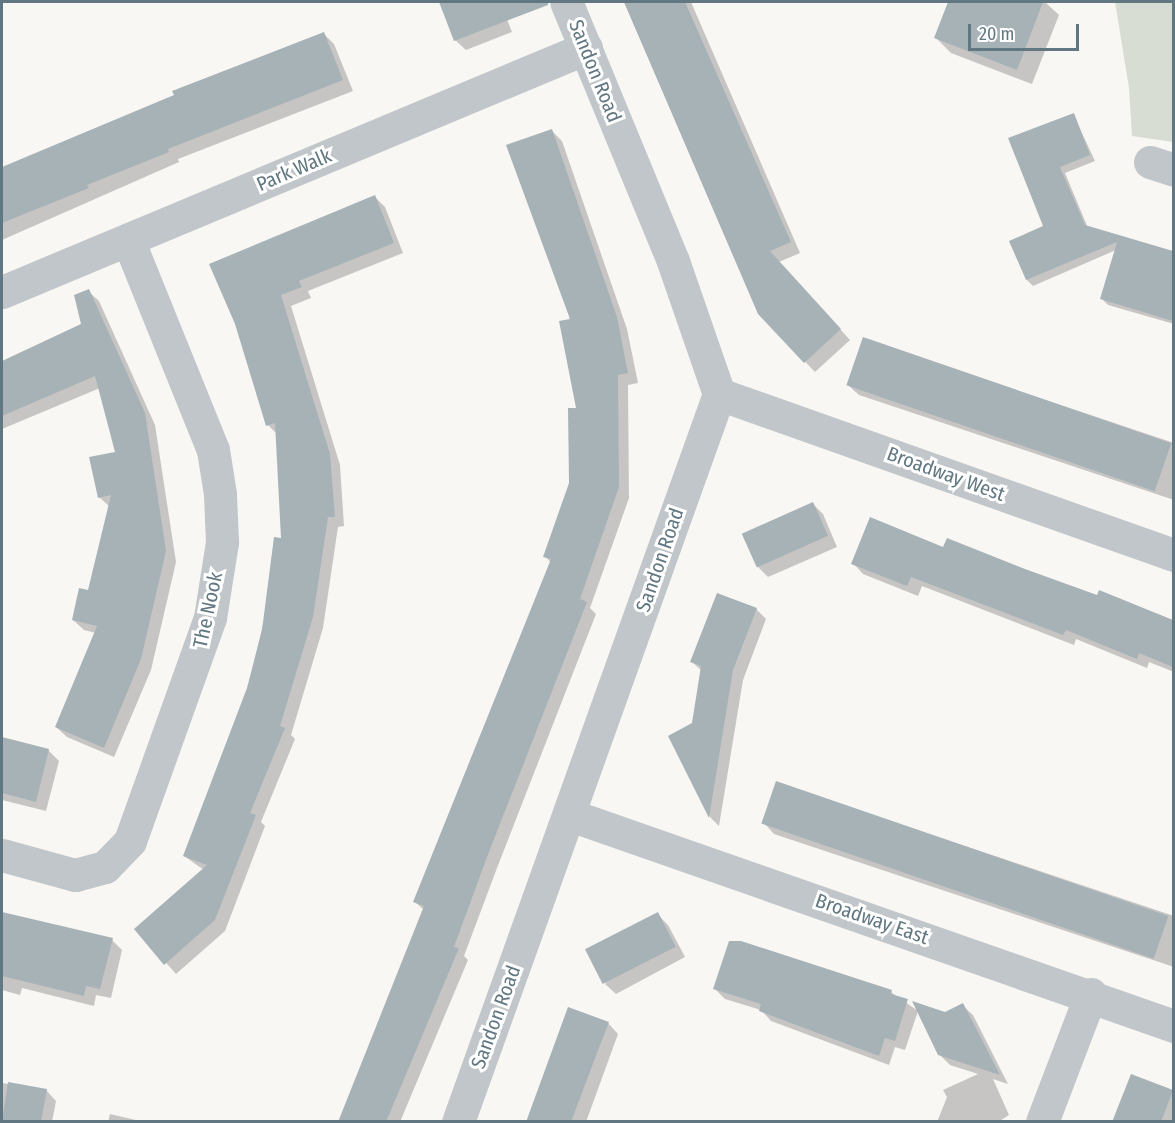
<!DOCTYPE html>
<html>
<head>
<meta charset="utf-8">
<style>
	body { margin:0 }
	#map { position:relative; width:1175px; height:1123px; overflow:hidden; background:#f8f7f4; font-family:"Fira Sans Condensed",sans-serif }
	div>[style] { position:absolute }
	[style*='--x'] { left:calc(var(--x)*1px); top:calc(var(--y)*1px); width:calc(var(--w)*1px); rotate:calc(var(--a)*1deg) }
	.green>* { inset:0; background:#d8ddd3 }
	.shadow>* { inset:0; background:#0003 }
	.building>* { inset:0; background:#a7b2b7; transform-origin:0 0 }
	.street>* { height:33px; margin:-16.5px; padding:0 16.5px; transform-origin:16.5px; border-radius:16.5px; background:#c0c6c9 }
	span { translate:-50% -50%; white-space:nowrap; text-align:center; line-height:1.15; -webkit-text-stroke:6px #fff; paint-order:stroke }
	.street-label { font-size:20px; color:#617781 }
	.frame { position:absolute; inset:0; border:3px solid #617781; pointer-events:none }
	.scale { position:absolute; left:968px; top:24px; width:111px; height:27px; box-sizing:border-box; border:3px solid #617781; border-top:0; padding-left:8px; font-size:18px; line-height:21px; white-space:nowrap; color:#617781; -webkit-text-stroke:4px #fff; paint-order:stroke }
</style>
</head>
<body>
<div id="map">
	<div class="green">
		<i style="clip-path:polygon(1115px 2px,1173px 2px,1173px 142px,1132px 136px,1129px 88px)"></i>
	</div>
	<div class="shadow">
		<i style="clip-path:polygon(441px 2px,500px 2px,512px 32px,466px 50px,455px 40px)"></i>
		<i style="clip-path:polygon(624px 2px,691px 2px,800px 253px,779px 262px,850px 340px,815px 372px,759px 313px)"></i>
		<i style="clip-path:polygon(950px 2px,1045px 2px,1059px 15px,1032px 84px,951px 53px,936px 38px)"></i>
		<i style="clip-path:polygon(324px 34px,334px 44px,353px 91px,178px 159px,179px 162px,2px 240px,2px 171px)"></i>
		<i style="clip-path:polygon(1073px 114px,1095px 161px,1065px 173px,1088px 228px,1174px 252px,1174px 324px,1108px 305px,1102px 299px,1116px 250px,1033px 286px,1027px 280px,1011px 241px,1045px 227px)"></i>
		<i style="clip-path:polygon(552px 131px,562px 141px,627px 329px,638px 383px,628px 385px,629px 498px,590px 608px,596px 614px,497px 868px,464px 956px,468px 960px,400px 1122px,339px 1122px,424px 910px,415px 902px,551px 563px,545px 556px,570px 483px,578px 409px)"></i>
		<i style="clip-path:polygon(374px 196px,385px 207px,403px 253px,308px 291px,311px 298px,291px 306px,340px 465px,344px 526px,338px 527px,323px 628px,291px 735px,295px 739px,261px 822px,265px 826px,225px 931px,176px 974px,136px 929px,204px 870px,184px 856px,248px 688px,283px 540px,277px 434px,268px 425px,237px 323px)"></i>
		<i style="clip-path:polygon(88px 291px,99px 301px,155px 425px,176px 562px,151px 670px,114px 757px,67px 737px,56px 727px,96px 633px,84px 630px,73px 620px,89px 592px,110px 507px,99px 497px,117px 453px,100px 388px,2px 429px,2px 362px,83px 325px)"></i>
		<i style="clip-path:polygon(864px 339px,1174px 443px,1174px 500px,859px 395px,848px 385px)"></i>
		<i style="clip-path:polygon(813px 504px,823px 514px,837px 547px,768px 577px,757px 566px)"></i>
		<i style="clip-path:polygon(944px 549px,1098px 597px,1100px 592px,1174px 621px,1174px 672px,1149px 662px,1147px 668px,1076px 639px,1074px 645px,922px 586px,918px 596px,863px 574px,853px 563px)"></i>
		<i style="clip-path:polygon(756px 609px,766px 619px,743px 680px,719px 826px,710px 817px,670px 736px,693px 724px,702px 671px,692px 662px)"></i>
		<i style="clip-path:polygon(2px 738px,48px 750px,59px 761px,46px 811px,2px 800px)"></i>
		<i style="clip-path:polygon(777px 783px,1174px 916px,1174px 967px,774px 834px,764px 823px)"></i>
		<i style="clip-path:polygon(2px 913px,112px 940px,122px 950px,111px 998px,96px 995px,94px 1006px,22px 988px,20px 995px,2px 990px)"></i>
		<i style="clip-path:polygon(657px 914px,668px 925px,685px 957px,616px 994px,605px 984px)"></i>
		<i style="clip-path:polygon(715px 989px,891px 992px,918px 1011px,905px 1050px,895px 1047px,889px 1065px,771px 1021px,761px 1010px,725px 999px)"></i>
		<i style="clip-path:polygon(962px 1005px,973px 1015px,1008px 1084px,993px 1079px,1009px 1115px,998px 1122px,937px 1122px,947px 1097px,943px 1090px,978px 1074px,950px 1065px,939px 1054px,945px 1013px)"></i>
		<i style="clip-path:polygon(608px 1023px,618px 1034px,586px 1122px,527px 1122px)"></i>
		<i style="clip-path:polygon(1132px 1076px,1174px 1093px,1174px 1122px,1114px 1122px)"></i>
		<i style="clip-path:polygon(2px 1083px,46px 1090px,56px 1101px,52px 1122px,2px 1122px)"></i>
		<i style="clip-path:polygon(110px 1114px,140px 1121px,140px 1122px,108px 1122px)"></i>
	</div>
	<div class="building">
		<i style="clip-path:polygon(439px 2px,548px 2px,548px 5px,454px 41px)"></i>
		<i style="clip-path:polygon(624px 2px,685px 2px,791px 242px,770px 251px,841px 329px,804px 363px,758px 314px)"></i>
		<i style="clip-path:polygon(948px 2px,1043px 2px,1017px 70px,934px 38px)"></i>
		<i style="clip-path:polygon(324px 32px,343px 80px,168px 149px,169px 152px,87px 185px,89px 188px,2px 223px,2px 167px,174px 95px,172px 91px)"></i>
		<i style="clip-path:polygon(1074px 113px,1090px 155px,1060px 167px,1085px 225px,1173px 251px,1173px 321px,1100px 299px,1117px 242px,1026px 280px,1009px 241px,1043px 226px,1008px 138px)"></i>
		<i style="clip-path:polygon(552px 129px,617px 317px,628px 373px,618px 375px,619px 487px,580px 599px,587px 602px,487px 857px,454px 947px,459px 948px,386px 1122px,338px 1122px,424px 906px,413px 902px,551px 559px,543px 557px,569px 483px,568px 408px,576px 408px,559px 321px,570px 319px,506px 145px)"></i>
		<i style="clip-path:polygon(375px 195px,394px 243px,299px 281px,302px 287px,281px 295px,330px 454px,335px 517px,328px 517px,313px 617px,280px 726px,285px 728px,250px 813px,256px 815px,215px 920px,164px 965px,134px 929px,207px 865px,183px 856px,247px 688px,262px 630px,274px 537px,281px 538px,275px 423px,266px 426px,235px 324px,209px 264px)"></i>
		<i style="clip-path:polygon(89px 289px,145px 413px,166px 551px,141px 659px,104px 748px,55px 727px,97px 626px,72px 620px,79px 588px,88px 590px,111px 495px,98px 498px,89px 457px,115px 452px,95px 376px,2px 416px,2px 361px,81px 324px,74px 295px)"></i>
		<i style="left:863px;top:337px;width:326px;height:51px;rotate:19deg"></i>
		<i style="left:813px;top:502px;width:37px;height:78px;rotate:66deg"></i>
		<i style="clip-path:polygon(870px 517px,943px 547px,947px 538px,1025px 569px,1097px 595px,1099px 590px,1173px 620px,1173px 667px,1139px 653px,1137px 659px,1066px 630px,1063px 635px,911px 577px,907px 586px,851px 564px)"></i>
		<i style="clip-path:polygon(717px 593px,757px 608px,733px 670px,709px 818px,668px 736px,692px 723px,701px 666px,690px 662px)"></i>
		<i style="clip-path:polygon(2px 737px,49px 749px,36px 802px,2px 793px)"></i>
		<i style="left:776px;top:781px;width:415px;height:45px;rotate:19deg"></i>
		<i style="clip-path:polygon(2px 912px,113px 938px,100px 989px,86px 986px,84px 996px,2px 976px)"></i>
		<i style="left:658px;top:912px;width:39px;height:82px;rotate:63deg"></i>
		<i style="clip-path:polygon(729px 941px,741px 941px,892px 990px,891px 994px,908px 999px,895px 1041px,885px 1038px,879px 1056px,759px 1011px,761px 1004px,713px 989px)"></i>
		<i style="clip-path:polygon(912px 1001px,945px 1012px,963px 1003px,1000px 1075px,938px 1055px)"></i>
		<i style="clip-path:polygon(568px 1007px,609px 1022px,597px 1053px,571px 1122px,526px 1122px)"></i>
		<i style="clip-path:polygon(1131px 1074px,1173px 1090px,1161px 1122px,1112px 1122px)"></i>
		<i style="clip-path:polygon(8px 1082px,47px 1089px,41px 1122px,2px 1122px)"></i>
	</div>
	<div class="street">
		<i style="--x:1150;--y:162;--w:25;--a:18"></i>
		<i style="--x:2;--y:292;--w:633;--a:-22.68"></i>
		<i style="--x:719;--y:394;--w:483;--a:19.5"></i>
		<i style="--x:570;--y:815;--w:640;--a:19.26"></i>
		<i style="--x:2;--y:855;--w:76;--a:15.3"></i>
		<i style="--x:75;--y:875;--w:31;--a:-15"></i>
		<i style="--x:105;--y:867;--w:36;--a:-46"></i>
		<i style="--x:130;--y:841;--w:237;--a:-70.3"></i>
		<i style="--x:210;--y:618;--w:77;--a:-81"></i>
		<i style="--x:222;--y:542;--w:48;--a:-92.4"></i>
		<i style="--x:220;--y:494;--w:45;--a:-99"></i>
		<i style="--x:213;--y:450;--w:227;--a:-112"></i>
		<i style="--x:458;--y:1122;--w:773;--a:-70.28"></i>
		<i style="--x:719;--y:394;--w:141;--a:-109.1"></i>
		<i style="--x:673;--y:261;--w:280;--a:-112.4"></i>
		<i style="--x:1042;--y:1122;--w:137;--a:-69.1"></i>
	</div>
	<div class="street-label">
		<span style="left:595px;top:71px;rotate:68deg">Sandon Road</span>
		<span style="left:294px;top:170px;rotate:-23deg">Park Walk</span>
		<span style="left:946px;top:474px;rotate:20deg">Broadway West</span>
		<span style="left:660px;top:560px;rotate:-71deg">Sandon Road</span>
		<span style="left:208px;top:610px;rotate:-78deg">The Nook</span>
		<span style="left:872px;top:919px;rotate:19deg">Broadway East</span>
		<span style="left:496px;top:1017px;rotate:-70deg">Sandon Road</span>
	</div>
	<div class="frame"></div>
	<div class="scale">20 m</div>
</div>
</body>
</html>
